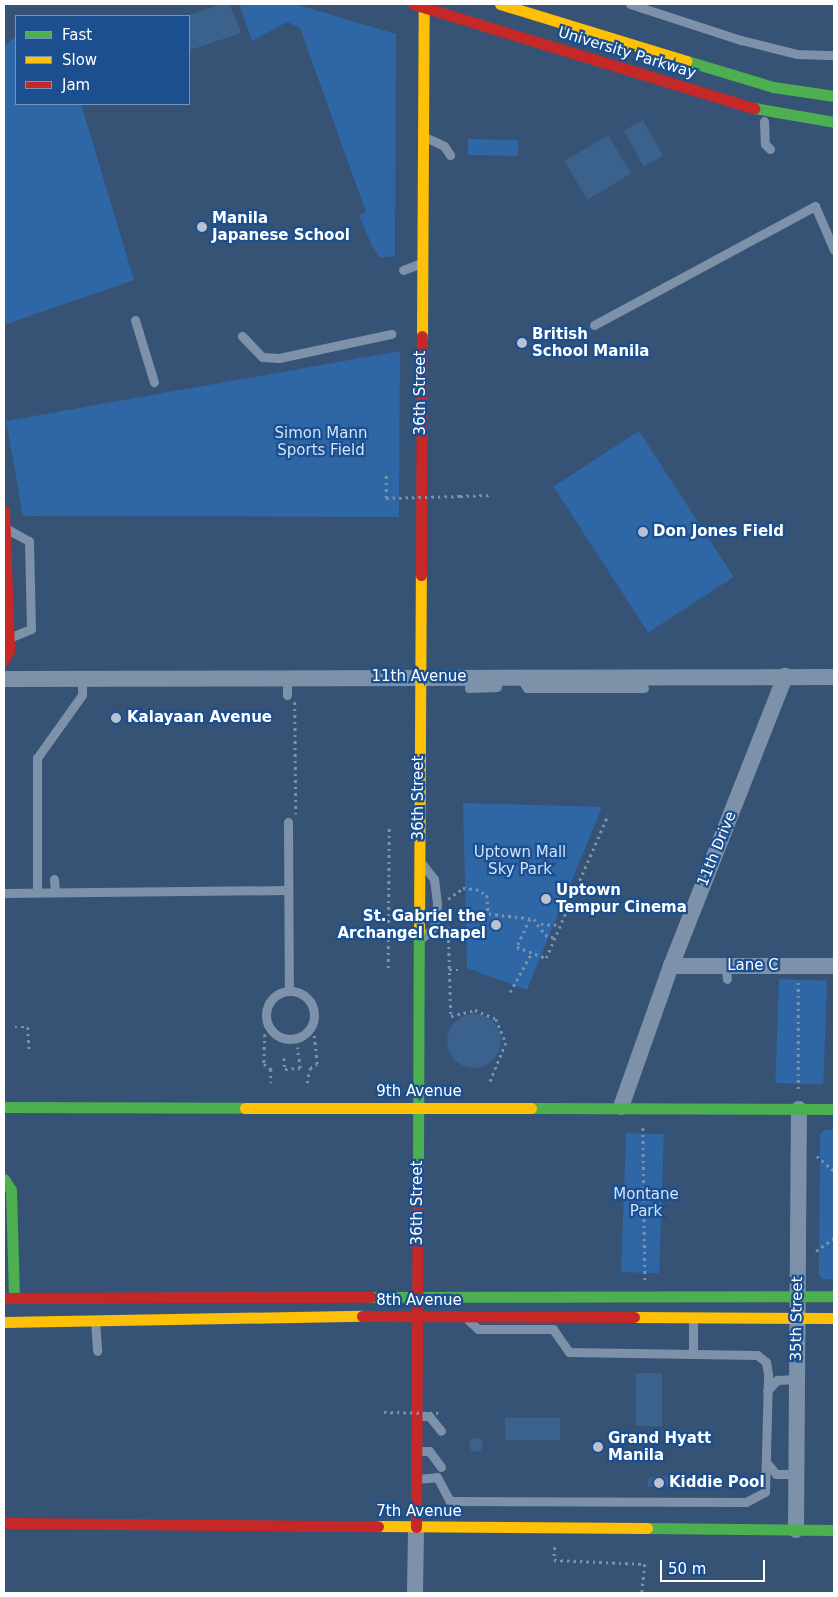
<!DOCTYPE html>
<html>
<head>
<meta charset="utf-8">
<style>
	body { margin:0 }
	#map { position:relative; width:838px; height:1597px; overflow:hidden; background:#365274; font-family:"DejaVu Sans",sans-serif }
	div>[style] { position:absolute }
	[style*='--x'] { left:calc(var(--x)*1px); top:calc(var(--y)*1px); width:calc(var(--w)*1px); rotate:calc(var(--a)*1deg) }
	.green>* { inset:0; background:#2f66a5; transform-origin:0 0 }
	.water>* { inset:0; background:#3b618d; transform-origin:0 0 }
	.round { border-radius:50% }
	.path>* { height:2.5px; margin-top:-1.25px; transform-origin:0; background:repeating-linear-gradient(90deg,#7d92a8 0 2.5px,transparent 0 6.5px) }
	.lane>* { height:9px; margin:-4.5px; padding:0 4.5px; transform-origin:4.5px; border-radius:4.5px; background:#7d92a8 }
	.lane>.ring { margin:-4.5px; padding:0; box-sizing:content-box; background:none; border:9px solid #7d92a8; border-radius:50% }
	.street>* { height:16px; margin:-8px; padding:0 8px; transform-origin:8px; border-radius:8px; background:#7d92a8 }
	.fast>* { height:11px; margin:-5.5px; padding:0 5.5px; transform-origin:5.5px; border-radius:5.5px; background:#4caf50 }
	.slow>* { height:11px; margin:-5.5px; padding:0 5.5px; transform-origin:5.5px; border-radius:5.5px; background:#ffc107 }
	.jam>* { height:11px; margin:-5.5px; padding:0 5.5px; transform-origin:5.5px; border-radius:5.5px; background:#c62828 }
	.path-bridge>* { height:2.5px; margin-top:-1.25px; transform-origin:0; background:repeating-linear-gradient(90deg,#7d92a8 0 2.5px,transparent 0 6.5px) }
	.dots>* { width:14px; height:14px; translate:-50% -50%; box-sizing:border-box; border:2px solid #1b4f8f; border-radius:50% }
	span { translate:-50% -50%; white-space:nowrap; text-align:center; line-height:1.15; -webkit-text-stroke:4.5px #1b4f8f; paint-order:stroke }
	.street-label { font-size:15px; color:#fff }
	.poi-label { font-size:15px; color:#fff; font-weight:700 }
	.left { translate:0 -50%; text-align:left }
	.right { translate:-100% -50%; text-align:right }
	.park-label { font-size:15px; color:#cfe3fa }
	.frame { position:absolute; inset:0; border:5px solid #fff; pointer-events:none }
	.legend { position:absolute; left:15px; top:15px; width:175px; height:90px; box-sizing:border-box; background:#1b4f8f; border:1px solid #7695bc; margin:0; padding:6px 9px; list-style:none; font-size:15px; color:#fff }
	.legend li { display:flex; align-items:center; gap:10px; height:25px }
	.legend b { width:25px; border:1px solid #7695bc }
	.scale { position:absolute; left:660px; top:1560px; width:105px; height:22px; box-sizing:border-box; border:2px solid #fff; border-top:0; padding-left:6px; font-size:15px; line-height:18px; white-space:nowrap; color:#fff; -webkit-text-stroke:4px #1b4f8f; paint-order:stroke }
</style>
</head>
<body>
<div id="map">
	<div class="green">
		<i style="clip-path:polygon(239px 4px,295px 4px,396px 34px,395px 256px,380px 258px,371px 244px,359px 215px,366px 212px,300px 28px,287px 22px,252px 41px)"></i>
		<i style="clip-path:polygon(16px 36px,16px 104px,81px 104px,134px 280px,4px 325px,4px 46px)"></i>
		<i style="left:468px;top:139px;width:50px;height:16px;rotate:1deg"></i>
		<i style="clip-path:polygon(400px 351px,399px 517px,23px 516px,6px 421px)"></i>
		<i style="left:639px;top:431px;width:174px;height:102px;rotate:57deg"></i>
		<i style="clip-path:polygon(463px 803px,602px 807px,527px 990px,467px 968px)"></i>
		<i style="left:779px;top:979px;width:48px;height:104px;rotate:2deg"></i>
		<i style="clip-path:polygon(824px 1130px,834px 1130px,834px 1279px,822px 1279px,819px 1274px,820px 1135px)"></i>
		<i style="left:626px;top:1133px;width:38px;height:139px;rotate:2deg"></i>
	</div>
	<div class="water">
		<i style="clip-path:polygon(222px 4px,230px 4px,241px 33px,190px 50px,186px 16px)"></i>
		<i style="left:643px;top:120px;width:41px;height:22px;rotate:61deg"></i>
		<i style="left:608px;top:135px;width:45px;height:51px;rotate:59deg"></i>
		<i class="round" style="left:447px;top:1014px;width:54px;height:54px"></i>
		<i style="left:636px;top:1373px;width:26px;height:53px"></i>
		<i style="left:505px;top:1418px;width:55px;height:22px"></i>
		<i class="round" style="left:469px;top:1438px;width:14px;height:14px"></i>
		<i style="clip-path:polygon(658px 1475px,671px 1478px,673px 1485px,648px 1487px,647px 1479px)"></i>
	</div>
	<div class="path">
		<i style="--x:460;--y:496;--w:30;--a:-2"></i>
		<i style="--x:386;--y:498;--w:24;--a:-90"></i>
		<i style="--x:295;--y:702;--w:112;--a:89.5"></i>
		<i style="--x:448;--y:899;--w:19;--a:-36"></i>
		<i style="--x:463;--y:888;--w:13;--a:4"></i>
		<i style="--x:476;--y:889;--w:13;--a:29"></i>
		<i style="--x:487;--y:895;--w:16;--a:86"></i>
		<i style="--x:476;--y:912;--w:58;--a:6.9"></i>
		<i style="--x:534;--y:919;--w:19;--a:55"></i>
		<i style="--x:545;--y:935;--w:9;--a:18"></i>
		<i style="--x:448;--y:914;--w:102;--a:88.3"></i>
		<i style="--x:451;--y:1016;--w:25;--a:-14"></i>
		<i style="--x:475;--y:1010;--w:23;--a:23"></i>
		<i style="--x:496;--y:1019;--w:26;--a:67"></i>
		<i style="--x:506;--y:1043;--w:42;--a:112.3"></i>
		<i style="--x:530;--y:919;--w:31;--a:115"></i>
		<i style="--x:517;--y:947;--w:31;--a:21"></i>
		<i style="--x:546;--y:958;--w:156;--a:-66.6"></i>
		<i style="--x:541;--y:924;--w:19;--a:3"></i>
		<i style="--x:388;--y:968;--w:143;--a:-89.6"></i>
		<i style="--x:449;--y:970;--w:10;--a:0"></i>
		<i style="--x:510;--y:992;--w:43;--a:-61.1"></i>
		<i style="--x:15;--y:1027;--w:13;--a:0"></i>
		<i style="--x:28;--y:1027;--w:22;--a:87"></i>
		<i style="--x:265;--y:1034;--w:30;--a:92"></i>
		<i style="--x:264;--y:1064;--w:9;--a:36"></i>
		<i style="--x:271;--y:1069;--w:14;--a:90"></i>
		<i style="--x:284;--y:1058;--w:11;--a:85"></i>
		<i style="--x:285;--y:1069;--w:15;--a:-4"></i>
		<i style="--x:300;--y:1068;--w:21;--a:-98"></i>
		<i style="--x:307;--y:1083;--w:15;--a:-79"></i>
		<i style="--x:310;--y:1068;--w:8;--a:-30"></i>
		<i style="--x:317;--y:1064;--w:30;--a:-96"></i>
		<i style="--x:798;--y:1089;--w:109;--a:-90"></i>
		<i style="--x:643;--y:1128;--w:152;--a:89.2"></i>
		<i style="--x:817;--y:1156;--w:23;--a:41"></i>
		<i style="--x:816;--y:1251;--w:22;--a:-36"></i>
		<i style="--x:555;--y:1547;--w:13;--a:94"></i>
		<i style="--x:554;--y:1560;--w:91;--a:2.5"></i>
		<i style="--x:645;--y:1564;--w:29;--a:96"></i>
	</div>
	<div class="lane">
		<i style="--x:630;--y:4;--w:117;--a:18"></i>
		<i style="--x:741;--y:40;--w:58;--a:14"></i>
		<i style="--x:797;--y:54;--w:37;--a:2"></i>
		<i style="--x:764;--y:121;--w:23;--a:88"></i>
		<i style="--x:765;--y:144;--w:7;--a:45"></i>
		<i style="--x:425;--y:137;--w:21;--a:25"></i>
		<i style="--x:444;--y:146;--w:11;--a:56"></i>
		<i style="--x:403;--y:270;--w:19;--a:-21"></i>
		<i style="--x:135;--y:320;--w:65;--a:73"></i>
		<i style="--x:594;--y:325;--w:251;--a:-28.3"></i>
		<i style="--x:815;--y:206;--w:48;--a:66.6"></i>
		<i style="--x:242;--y:336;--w:29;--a:46"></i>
		<i style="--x:262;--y:357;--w:17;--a:3"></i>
		<i style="--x:279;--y:358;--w:115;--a:-12.1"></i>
		<i style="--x:7;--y:529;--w:25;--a:29"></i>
		<i style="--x:29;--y:541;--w:88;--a:88.7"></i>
		<i style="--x:31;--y:629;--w:22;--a:158"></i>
		<i style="--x:469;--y:677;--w:11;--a:90"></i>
		<i style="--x:469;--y:688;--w:28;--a:-2"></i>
		<i style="--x:520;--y:677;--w:13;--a:58"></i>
		<i style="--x:527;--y:688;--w:70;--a:0"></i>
		<i style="--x:287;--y:678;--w:17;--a:90"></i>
		<i style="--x:597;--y:682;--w:6;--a:90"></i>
		<i style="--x:597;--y:688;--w:47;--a:0"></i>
		<i style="--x:288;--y:822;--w:169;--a:89.7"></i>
		<i style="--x:423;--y:865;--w:18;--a:52"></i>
		<i style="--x:434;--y:879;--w:25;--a:83"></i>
		<i style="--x:437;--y:904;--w:23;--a:97"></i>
		<i style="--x:434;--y:927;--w:15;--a:138"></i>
		<i style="--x:54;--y:879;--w:13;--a:86"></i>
		<i style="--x:37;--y:892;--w:134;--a:-90"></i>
		<i style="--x:37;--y:758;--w:77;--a:-54.5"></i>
		<i style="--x:82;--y:695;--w:16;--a:-90"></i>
		<i style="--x:4;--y:893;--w:283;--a:-0.6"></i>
		<i style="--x:726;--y:966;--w:13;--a:86"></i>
		<i class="ring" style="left:266px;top:991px;width:39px;height:39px"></i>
		<i style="--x:95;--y:1320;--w:31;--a:86"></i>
		<i style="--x:693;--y:1351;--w:34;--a:-90"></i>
		<i style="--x:767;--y:1391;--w:15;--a:-48"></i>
		<i style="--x:777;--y:1380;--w:19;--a:-3"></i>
		<i style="--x:417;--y:1416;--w:12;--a:0"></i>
		<i style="--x:429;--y:1416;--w:19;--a:51"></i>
		<i style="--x:417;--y:1451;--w:12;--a:0"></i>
		<i style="--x:429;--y:1451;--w:20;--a:53"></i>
		<i style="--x:767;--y:1463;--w:14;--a:51"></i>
		<i style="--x:776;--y:1474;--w:20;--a:0"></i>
		<i style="--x:416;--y:1479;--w:21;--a:-5"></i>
		<i style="--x:437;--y:1477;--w:27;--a:62"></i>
		<i style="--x:450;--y:1501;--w:296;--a:0.2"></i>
		<i style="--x:746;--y:1502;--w:21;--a:-28"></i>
		<i style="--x:765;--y:1492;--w:118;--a:-88.5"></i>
		<i style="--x:768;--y:1374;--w:12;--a:-99"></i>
		<i style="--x:766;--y:1362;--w:11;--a:-142"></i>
		<i style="--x:757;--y:1355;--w:188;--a:-179.1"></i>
		<i style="--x:569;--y:1352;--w:28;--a:-125"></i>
		<i style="--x:553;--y:1329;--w:75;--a:180"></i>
		<i style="--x:478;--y:1329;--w:12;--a:-138"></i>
	</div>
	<div class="street">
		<i style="--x:4;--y:679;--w:830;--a:-0.14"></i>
		<i style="--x:671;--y:966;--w:163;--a:0"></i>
		<i style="--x:621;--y:1107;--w:150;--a:-70.5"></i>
		<i style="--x:671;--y:966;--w:312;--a:-68.5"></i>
		<i style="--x:796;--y:1530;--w:421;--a:-89.6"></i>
		<i style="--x:415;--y:1593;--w:66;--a:-89.1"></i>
	</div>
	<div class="fast">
		<i style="--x:687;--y:61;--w:90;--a:16.8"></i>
		<i style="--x:773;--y:87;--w:62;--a:8.4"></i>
		<i style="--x:754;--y:108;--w:81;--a:9.9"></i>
		<i style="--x:4;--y:1107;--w:241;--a:0.2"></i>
		<i style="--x:531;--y:1108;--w:303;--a:0.2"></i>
		<i style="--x:418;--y:1167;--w:236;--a:-89.8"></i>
		<i style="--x:4;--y:1179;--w:13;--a:58"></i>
		<i style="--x:11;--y:1190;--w:108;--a:88.4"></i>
		<i style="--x:371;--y:1297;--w:463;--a:-0.1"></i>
		<i style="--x:647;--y:1528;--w:187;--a:0.6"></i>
	</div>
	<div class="slow">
		<i style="--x:500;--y:4;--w:195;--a:17"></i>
		<i style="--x:422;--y:336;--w:332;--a:-89.7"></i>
		<i style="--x:419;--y:931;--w:356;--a:-89.7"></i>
		<i style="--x:245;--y:1108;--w:286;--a:0"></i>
		<i style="--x:634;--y:1317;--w:200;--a:0.3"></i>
		<i style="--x:4;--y:1322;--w:358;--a:-1"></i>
		<i style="--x:378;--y:1526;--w:269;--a:0.4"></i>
	</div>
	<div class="jam">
		<i style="--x:413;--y:4;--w:357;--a:17"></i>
		<i style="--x:4;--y:511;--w:139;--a:87.9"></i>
		<i style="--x:9;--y:650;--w:11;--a:117"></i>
		<i style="--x:421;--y:575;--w:239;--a:-89.8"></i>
		<i style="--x:4;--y:1298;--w:367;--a:-0.2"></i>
		<i style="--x:362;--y:1316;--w:272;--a:0.2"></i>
		<i style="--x:4;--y:1523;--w:374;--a:0.5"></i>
		<i style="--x:416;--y:1527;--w:360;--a:-89.7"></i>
	</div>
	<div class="path-bridge">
		<i style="--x:386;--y:498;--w:74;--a:-1.5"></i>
		<i style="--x:384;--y:1412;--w:57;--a:1"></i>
	</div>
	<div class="dots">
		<i style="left:202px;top:227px;background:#b9c2ce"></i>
		<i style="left:522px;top:343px;background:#b9c2ce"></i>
		<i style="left:643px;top:532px;background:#b9c2ce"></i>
		<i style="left:116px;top:718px;background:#b9c2ce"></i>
		<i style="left:546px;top:899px;background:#b9c2ce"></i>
		<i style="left:496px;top:925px;background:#b9c2ce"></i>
		<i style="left:598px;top:1447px;background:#b9c2ce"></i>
		<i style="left:659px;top:1483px;background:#b9c2ce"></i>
	</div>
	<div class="street-label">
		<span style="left:627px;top:53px;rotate:17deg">University Parkway</span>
		<span style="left:421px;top:393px;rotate:-90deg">36th Street</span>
		<span style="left:419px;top:677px">11th Avenue</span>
		<span style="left:419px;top:798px;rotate:-90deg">36th Street</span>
		<span style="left:717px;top:849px;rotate:-68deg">11th Drive</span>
		<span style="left:753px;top:966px">Lane C</span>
		<span style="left:419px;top:1092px">9th Avenue</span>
		<span style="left:418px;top:1203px;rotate:-90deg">36th Street</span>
		<span style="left:419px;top:1301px">8th Avenue</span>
		<span style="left:797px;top:1319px;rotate:-89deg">35th Street</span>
		<span style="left:419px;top:1512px">7th Avenue</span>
	</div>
	<div class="poi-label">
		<span class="left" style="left:212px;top:227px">Manila<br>Japanese School</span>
		<span class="left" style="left:532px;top:343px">British<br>School Manila</span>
		<span class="left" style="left:653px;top:532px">Don Jones Field</span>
		<span class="left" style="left:127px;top:718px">Kalayaan Avenue</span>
		<span class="left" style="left:556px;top:899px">Uptown<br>Tempur Cinema</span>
		<span class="right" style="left:486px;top:925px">St. Gabriel the<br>Archangel Chapel</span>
		<span class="left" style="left:608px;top:1447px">Grand Hyatt<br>Manila</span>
		<span class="left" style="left:669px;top:1483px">Kiddie Pool</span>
	</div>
	<div class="park-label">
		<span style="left:321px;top:442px">Simon Mann<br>Sports Field</span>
		<span style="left:520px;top:861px">Uptown Mall<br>Sky Park</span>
		<span style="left:646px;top:1203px">Montane<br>Park</span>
	</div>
	<div class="frame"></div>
	<ul class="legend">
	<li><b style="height:6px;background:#4caf50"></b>Fast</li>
	<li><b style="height:6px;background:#ffc107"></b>Slow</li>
	<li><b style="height:6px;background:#c62828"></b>Jam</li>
	</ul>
	<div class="scale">50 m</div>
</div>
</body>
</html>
